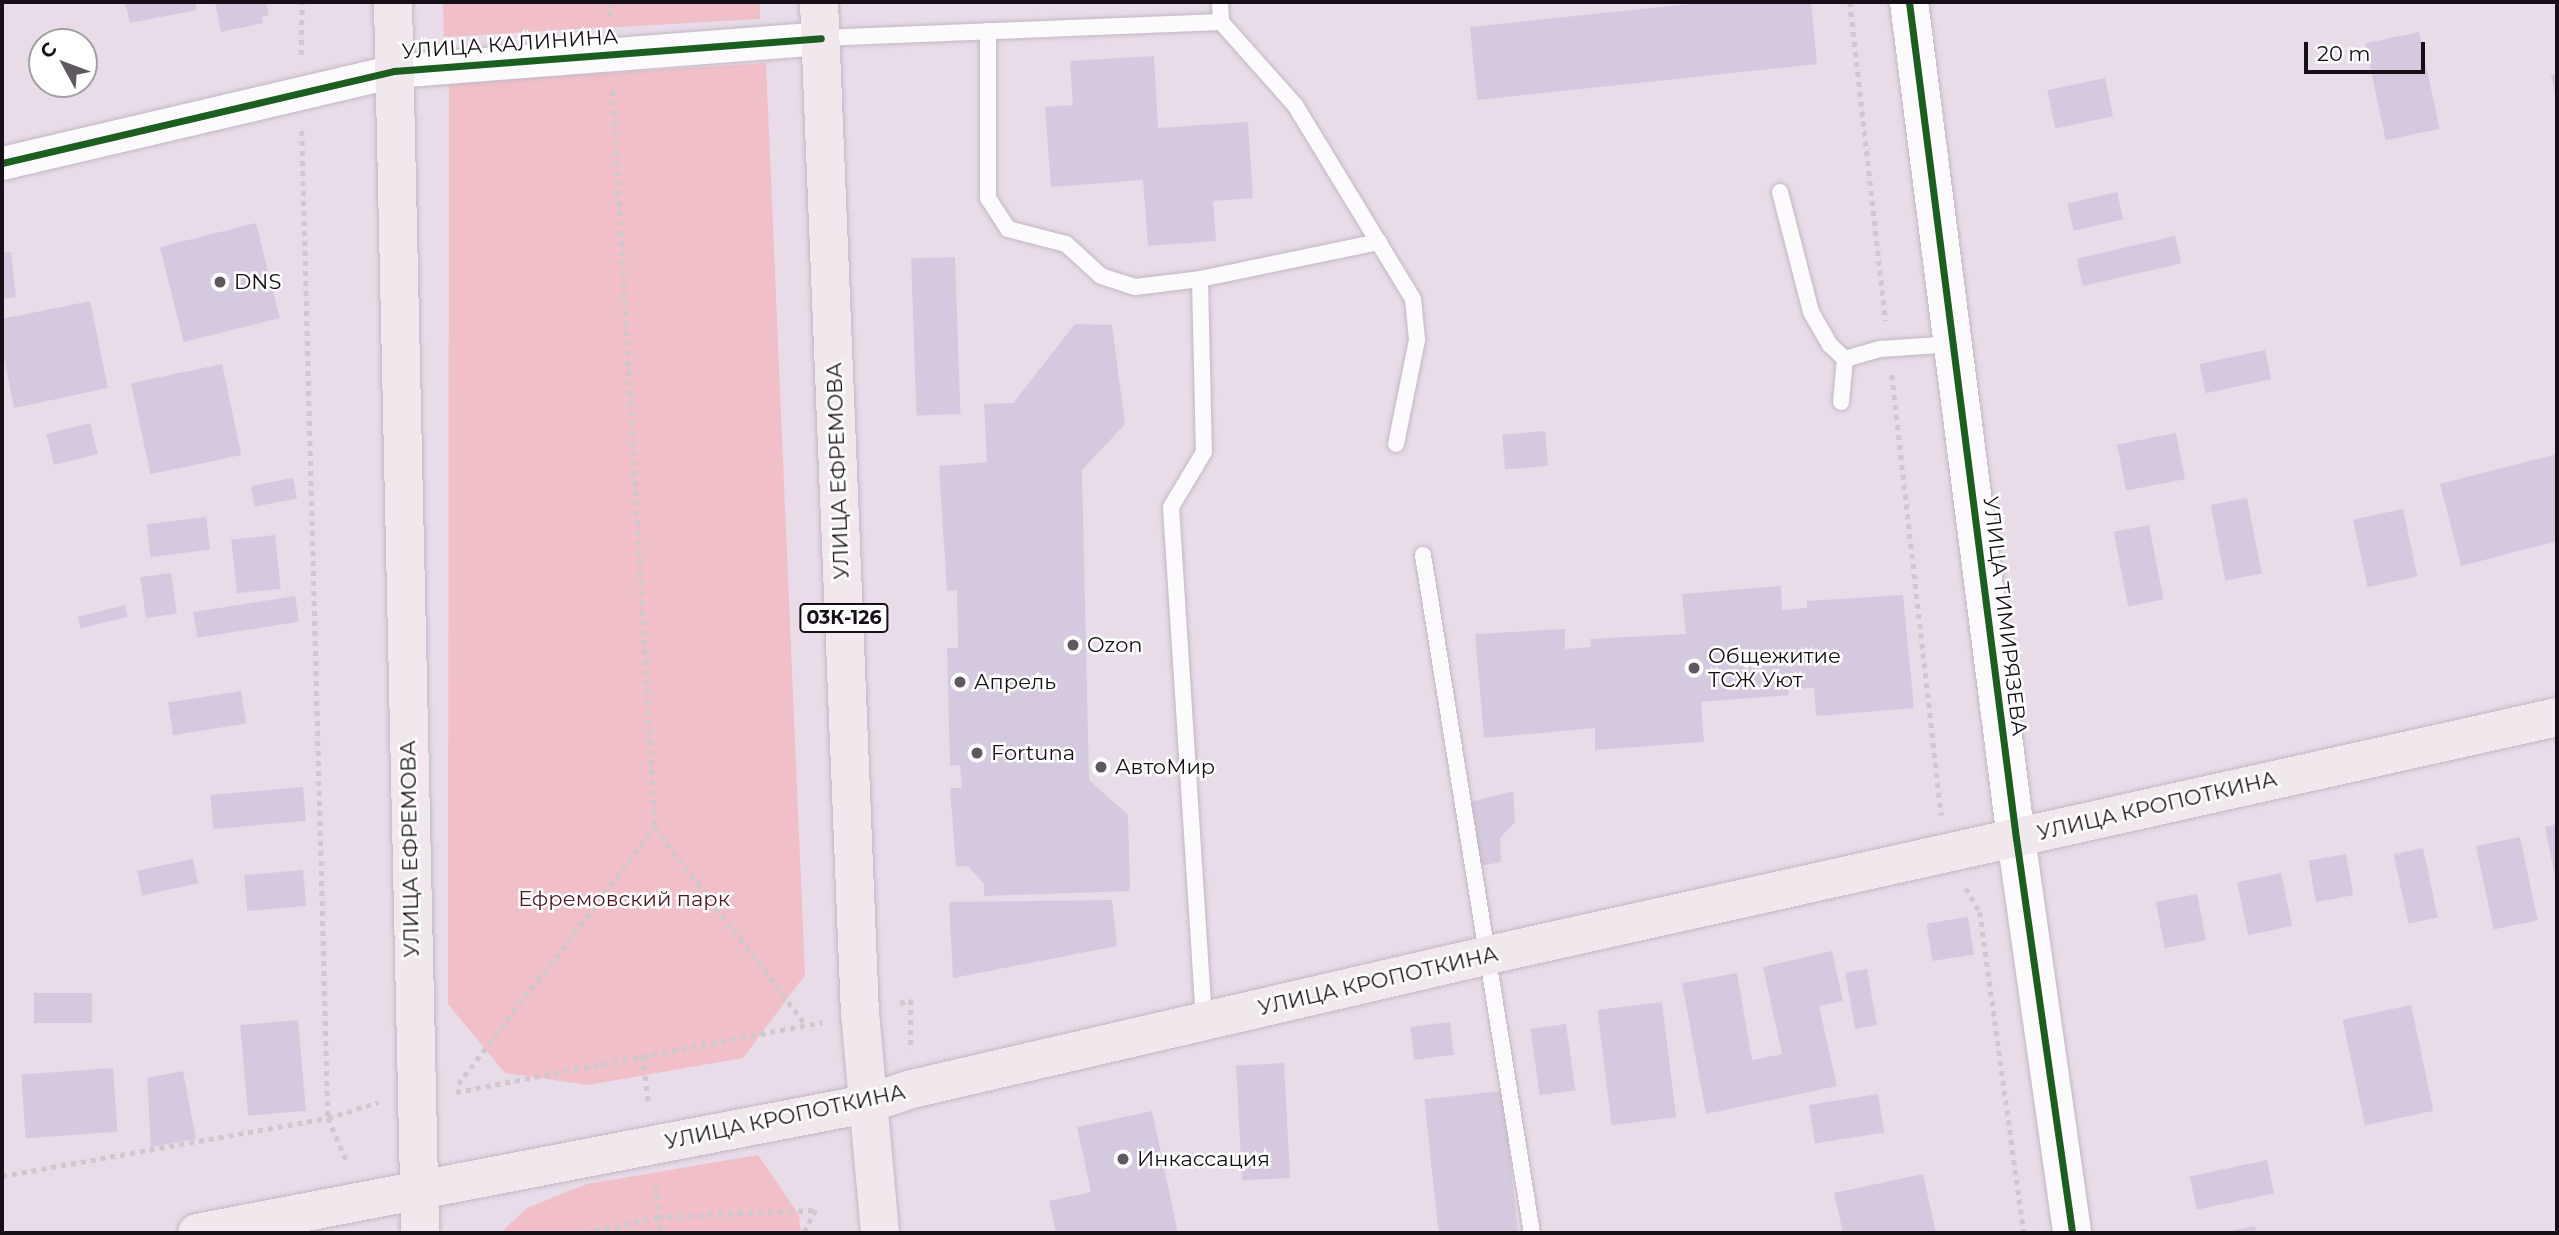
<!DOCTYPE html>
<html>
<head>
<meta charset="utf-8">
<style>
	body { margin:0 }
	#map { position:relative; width:2559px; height:1235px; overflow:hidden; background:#e8dce8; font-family:Montserrat,sans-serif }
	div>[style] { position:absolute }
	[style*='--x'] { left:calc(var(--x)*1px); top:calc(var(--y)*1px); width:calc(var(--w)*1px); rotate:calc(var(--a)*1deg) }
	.green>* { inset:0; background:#f1bfc8 }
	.building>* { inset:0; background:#d5c9e0; transform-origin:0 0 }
	.path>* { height:4.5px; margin-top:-2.25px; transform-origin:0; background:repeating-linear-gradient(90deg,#cdc9cd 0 5px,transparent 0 10px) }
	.roads { filter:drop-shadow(0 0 2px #c1b8c2) drop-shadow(0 0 2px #c1b8c2) }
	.service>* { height:16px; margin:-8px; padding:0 8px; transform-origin:8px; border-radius:8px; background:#fcfafc }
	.minor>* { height:33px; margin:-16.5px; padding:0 16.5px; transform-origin:16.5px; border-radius:16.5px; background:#fcfafc }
	.tertiary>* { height:38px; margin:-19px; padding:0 19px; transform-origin:19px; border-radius:19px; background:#fcfafc }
	.primary>* { height:38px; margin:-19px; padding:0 19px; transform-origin:19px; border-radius:19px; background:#f1e8ee }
	.cycleway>* { height:7px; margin:-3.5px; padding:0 3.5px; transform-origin:3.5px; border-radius:3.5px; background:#1b5e20 }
	.dots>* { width:19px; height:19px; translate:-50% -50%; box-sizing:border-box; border:4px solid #fff; border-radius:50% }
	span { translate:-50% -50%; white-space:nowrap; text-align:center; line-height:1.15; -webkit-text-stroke:5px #fff; paint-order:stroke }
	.shield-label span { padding:2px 5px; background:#fff; border:2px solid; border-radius:5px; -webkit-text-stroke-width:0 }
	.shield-label { font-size:19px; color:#170f17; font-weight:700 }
	.street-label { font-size:21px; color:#170f17 }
	.poi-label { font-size:21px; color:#170f17 }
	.left { translate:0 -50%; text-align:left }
	.park-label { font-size:21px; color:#541320 }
	.frame { position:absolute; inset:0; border:4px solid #170f17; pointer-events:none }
	.north { position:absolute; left:28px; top:28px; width:70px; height:70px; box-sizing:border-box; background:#fff; border:2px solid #a29fa2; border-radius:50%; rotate:311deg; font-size:19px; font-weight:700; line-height:28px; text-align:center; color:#170f17 }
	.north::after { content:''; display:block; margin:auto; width:24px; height:32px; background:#605760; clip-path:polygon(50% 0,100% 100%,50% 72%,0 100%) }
	.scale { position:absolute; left:2304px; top:42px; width:121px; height:32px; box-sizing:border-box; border:4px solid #170f17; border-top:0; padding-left:9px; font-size:21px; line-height:24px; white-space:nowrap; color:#170f17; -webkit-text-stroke:5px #fff; paint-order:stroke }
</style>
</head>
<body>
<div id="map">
	<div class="green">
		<i style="clip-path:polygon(443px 2px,760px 2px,760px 19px,444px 37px)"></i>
		<i style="clip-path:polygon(766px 63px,805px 975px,743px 1058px,588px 1085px,505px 1073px,448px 1004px,449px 83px)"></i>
		<i style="clip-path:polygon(758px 1155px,799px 1215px,801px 1233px,500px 1233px,527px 1208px,587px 1184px)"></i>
	</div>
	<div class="building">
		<i style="clip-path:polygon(125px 2px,195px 2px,197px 10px,130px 23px)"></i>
		<i style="clip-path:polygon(215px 2px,266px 2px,269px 15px,262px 17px,263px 23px,221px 32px)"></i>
		<i style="clip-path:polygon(1709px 2px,1811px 2px,1817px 64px,1477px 100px,1470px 27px)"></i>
		<i style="left:2419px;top:32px;width:99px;height:55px;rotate:78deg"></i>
		<i style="clip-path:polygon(1154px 56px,1158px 128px,1248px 122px,1253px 198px,1213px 201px,1216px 241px,1148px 246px,1143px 180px,1051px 187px,1045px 107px,1073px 105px,1070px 61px)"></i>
		<i style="clip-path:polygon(2557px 74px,2557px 98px,2556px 98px,2551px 75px)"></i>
		<i style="left:2105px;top:78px;width:39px;height:59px;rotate:78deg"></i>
		<i style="left:2117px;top:192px;width:28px;height:51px;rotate:77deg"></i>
		<i style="left:256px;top:223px;width:98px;height:99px;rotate:76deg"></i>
		<i style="left:2175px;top:236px;width:28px;height:101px;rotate:77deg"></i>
		<i style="clip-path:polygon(11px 252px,16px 297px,2px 299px,2px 253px)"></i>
		<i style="left:955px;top:257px;width:157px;height:44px;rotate:88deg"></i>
		<i style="clip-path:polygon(90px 301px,108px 388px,14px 408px,2px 347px,2px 319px)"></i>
		<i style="clip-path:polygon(1075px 324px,1112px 325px,1125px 424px,1082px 470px,1089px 780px,1128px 815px,1130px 891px,984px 896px,984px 884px,968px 866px,956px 867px,950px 788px,962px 788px,960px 765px,950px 766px,947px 648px,958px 648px,957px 590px,947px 591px,939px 466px,987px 462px,984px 404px,1013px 403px)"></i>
		<i style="left:2265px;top:350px;width:30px;height:67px;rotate:78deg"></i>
		<i style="left:222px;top:364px;width:93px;height:93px;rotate:78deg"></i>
		<i style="left:90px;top:423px;width:32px;height:45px;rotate:76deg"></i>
		<i style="left:1545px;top:431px;width:35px;height:43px;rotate:85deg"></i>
		<i style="left:2176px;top:433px;width:47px;height:60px;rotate:79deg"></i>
		<i style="clip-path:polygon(2557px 454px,2557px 541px,2461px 566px,2440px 484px)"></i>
		<i style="left:293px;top:478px;width:21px;height:43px;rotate:79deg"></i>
		<i style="left:2247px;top:498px;width:77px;height:37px;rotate:79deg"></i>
		<i style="left:2403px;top:509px;width:69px;height:51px;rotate:78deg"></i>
		<i style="left:206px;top:517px;width:33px;height:60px;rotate:83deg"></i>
		<i style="left:2149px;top:525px;width:76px;height:36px;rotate:79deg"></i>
		<i style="left:275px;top:535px;width:54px;height:44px;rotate:84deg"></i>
		<i style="left:171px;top:573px;width:41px;height:31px;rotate:82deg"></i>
		<i style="clip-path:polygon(1781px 586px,1782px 610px,1807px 608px,1807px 601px,1903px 595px,1914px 708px,1816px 716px,1814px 688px,1788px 689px,1789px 695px,1701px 702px,1704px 742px,1595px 750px,1595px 728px,1484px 738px,1475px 634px,1565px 629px,1565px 649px,1591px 647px,1590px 639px,1686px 634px,1682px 594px)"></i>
		<i style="left:295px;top:596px;width:26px;height:103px;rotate:81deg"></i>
		<i style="left:125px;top:605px;width:12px;height:49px;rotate:76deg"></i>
		<i style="left:241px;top:691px;width:33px;height:74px;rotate:81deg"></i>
		<i style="left:303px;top:787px;width:34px;height:93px;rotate:85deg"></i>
		<i style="clip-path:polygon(1513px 791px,1515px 822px,1500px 838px,1501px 862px,1481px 866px,1471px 802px)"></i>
		<i style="clip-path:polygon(2557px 824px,2557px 882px,2556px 882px,2545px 827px)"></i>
		<i style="left:2520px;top:837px;width:85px;height:45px;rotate:78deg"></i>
		<i style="left:2423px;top:848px;width:71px;height:30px;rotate:78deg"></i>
		<i style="left:2346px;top:854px;width:42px;height:38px;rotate:80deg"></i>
		<i style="left:193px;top:859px;width:25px;height:57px;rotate:78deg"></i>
		<i style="left:303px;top:870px;width:36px;height:59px;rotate:85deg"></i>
		<i style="left:2281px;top:873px;width:54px;height:45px;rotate:78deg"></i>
		<i style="left:2197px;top:894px;width:47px;height:42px;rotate:79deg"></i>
		<i style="clip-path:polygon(1112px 900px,1117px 946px,953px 978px,949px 902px)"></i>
		<i style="left:1968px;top:917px;width:38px;height:42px;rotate:81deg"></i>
		<i style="clip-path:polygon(1832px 951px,1843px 1001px,1819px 1006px,1837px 1086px,1706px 1114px,1682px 983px,1737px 973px,1752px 1060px,1782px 1054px,1763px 967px)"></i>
		<i style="left:1867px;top:969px;width:57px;height:22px;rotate:80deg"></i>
		<i style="left:34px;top:993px;width:58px;height:30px"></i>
		<i style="left:1662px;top:1002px;width:116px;height:65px;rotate:83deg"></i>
		<i style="left:2411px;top:1005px;width:108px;height:70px;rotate:78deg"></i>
		<i style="left:298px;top:1020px;width:91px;height:58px;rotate:85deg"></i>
		<i style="left:1450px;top:1022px;width:33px;height:40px;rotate:83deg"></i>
		<i style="left:1566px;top:1024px;width:67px;height:36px;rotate:82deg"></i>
		<i style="left:1284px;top:1063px;width:115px;height:48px;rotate:87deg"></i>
		<i style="left:113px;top:1068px;width:64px;height:92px;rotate:86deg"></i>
		<i style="clip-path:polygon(183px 1071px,196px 1139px,151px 1147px,147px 1078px)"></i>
		<i style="left:1503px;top:1091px;width:143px;height:79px;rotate:84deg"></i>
		<i style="left:1878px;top:1094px;width:39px;height:70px;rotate:81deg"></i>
		<i style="clip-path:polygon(1152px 1111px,1178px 1233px,1056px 1233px,1049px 1201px,1091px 1192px,1077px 1127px)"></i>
		<i style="left:2267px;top:1160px;width:34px;height:79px;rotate:78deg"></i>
		<i style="clip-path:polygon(1923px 1174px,1936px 1233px,1843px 1233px,1834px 1193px)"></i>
		<i style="clip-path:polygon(2255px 1226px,2256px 1233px,2225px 1233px,2225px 1232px)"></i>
	</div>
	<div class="path">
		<i style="--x:610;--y:2;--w:17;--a:90"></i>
		<i style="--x:1850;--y:2;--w:321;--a:83.6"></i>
		<i style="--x:301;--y:55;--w:53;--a:-88.9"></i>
		<i style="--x:613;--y:91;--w:737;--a:86.73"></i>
		<i style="--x:302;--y:131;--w:987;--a:88.49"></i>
		<i style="--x:328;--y:1118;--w:50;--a:66.5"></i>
		<i style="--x:1892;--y:375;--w:443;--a:83.6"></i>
		<i style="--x:1966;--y:888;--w:28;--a:60"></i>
		<i style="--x:1980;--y:912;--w:324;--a:82.2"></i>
		<i style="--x:900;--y:1003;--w:11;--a:-15"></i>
		<i style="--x:911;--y:1000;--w:50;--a:90"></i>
		<i style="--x:643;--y:1056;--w:50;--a:83.2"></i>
		<i style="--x:458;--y:1084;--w:324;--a:-52.5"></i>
		<i style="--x:655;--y:827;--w:249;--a:52.7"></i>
		<i style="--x:456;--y:1092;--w:373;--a:-10.8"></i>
		<i style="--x:2;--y:1176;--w:331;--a:-10.1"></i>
		<i style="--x:328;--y:1118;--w:53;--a:-17.4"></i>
		<i style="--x:656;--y:1185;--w:48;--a:85.2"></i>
		<i style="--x:585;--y:1233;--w:75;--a:-12.4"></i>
		<i style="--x:658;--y:1217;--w:158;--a:-2.5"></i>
		<i style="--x:816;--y:1210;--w:26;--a:118"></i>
	</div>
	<div class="roads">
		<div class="service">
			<i style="--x:1221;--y:22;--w:111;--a:48.3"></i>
			<i style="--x:1295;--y:105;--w:227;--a:58.7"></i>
			<i style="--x:1413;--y:299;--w:41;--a:84.4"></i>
			<i style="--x:1417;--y:340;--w:106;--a:101.4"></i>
			<i style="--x:988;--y:31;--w:167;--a:90"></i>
			<i style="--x:988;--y:198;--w:37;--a:57"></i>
			<i style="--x:1008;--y:229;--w:60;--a:14.5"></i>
			<i style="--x:1066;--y:244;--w:47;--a:42.4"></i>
			<i style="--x:1101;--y:276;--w:36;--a:18"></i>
			<i style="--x:1135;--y:287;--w:65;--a:-7"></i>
			<i style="--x:1200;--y:279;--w:183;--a:-11.7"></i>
			<i style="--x:821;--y:38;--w:400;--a:-2.3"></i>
			<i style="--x:1221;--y:22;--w:20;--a:-93"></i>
			<i style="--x:1780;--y:192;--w:124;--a:75.5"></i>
			<i style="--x:1811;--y:312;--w:38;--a:60"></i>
			<i style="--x:1830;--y:345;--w:21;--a:43"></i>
			<i style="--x:1200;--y:279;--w:173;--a:88.7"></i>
			<i style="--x:1204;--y:452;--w:64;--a:121"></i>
			<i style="--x:1171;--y:507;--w:514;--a:86.32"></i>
			<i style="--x:1841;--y:402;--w:43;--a:-84.7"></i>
			<i style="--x:1845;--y:359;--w:37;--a:-16"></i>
			<i style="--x:1881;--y:349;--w:72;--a:-4"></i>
			<i style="--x:1423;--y:555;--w:687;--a:80.87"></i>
		</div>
		<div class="minor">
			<i style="--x:2;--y:163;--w:403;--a:-13.2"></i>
			<i style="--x:394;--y:71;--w:428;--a:-4.4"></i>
		</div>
		<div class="tertiary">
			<i style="--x:1909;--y:2;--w:843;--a:82.71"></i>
			<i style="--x:2016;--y:838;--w:399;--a:81.9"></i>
		</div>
		<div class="primary">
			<i style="--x:393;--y:2;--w:1231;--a:88.74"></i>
			<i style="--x:819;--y:2;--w:1012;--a:87.68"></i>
			<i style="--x:860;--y:1013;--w:221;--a:84.8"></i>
			<i style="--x:197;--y:1233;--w:681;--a:-10.91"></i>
			<i style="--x:866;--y:1104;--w:48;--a:-18.1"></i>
			<i style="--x:912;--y:1089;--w:592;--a:-13.07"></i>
			<i style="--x:1489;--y:955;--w:1094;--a:-12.56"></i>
		</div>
	</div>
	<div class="cycleway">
		<i style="--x:1909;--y:2;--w:843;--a:82.71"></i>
		<i style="--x:2016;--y:838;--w:399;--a:81.9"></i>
		<i style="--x:2;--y:163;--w:403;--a:-13.2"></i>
		<i style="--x:394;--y:71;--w:428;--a:-4.4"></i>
	</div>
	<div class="dots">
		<i style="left:220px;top:282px;background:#605760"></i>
		<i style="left:1073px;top:645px;background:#605760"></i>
		<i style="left:1694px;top:668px;background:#605760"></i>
		<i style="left:960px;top:682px;background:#605760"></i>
		<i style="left:977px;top:753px;background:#605760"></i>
		<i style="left:1101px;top:767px;background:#605760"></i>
		<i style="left:1123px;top:1159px;background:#605760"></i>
	</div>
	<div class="shield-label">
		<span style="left:844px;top:618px">03К-126</span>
	</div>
	<div class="street-label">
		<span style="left:510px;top:44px;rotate:-4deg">УЛИЦА КАЛИНИНА</span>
		<span style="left:838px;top:471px;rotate:-92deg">УЛИЦА ЕФРЕМОВА</span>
		<span style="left:2005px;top:616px;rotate:83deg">УЛИЦА ТИМИРЯЗЕВА</span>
		<span style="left:2157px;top:806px;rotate:-13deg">УЛИЦА КРОПОТКИНА</span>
		<span style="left:410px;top:849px;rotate:-91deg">УЛИЦА ЕФРЕМОВА</span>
		<span style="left:1378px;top:981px;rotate:-13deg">УЛИЦА КРОПОТКИНА</span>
		<span style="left:785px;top:1117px;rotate:-12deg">УЛИЦА КРОПОТКИНА</span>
	</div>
	<div class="poi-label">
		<span class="left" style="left:234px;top:282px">DNS</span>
		<span class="left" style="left:1087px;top:645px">Ozon</span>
		<span class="left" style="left:1708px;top:668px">Общежитие<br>ТСЖ Уют</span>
		<span class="left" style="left:974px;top:682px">Апрель</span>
		<span class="left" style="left:991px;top:753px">Fortuna</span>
		<span class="left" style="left:1115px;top:767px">АвтоМир</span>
		<span class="left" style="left:1137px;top:1159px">Инкассация</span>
	</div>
	<div class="park-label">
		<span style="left:624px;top:899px">Ефремовский парк</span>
	</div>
	<div class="frame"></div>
	<div class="north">С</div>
	<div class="scale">20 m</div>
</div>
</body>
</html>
